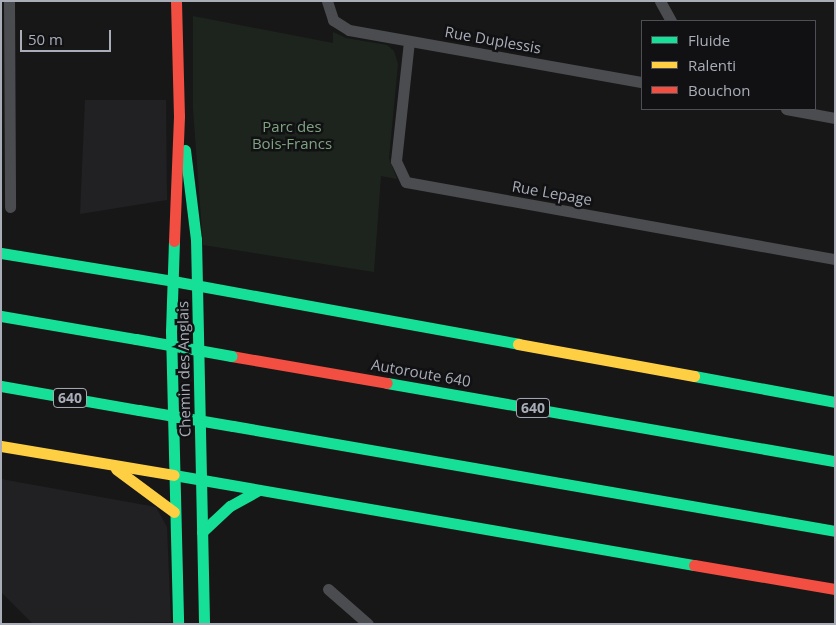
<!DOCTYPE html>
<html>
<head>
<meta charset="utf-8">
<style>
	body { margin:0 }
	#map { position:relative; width:836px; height:625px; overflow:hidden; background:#171717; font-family:"Open Sans",sans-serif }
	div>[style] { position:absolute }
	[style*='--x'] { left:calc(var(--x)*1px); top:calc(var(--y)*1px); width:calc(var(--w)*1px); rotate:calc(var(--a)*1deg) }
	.built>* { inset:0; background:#212123 }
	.green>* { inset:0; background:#1d241e }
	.street>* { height:11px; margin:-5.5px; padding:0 5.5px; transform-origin:5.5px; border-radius:5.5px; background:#4b4c50 }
	.fast>* { height:11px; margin:-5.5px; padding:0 5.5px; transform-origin:5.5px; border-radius:5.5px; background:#16e098 }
	.slow>* { height:11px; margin:-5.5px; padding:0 5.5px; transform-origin:5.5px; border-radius:5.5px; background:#ffcf43 }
	.jam>* { height:11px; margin:-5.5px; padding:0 5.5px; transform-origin:5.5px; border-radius:5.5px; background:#f24e42 }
	.fast-bridge>* { height:11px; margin:-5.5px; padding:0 5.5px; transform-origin:5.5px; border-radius:5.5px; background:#16e098 }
	span { translate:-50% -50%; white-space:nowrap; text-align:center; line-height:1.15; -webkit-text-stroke:5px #111113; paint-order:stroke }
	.shield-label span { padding:1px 4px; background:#111113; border:1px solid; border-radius:4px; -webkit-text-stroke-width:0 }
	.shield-label { font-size:14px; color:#a8adb8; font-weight:700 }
	.street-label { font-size:15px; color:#a8adb8 }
	.park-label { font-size:15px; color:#7fa381 }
	.frame { position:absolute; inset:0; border:2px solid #a8adb8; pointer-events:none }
	.legend { position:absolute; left:641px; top:20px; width:175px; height:90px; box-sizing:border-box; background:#111113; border:1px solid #4d4f55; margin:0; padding:6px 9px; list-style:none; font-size:15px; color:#a8adb8 }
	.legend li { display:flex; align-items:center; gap:10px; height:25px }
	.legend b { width:25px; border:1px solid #4d4f55 }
	.scale { position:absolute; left:20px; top:30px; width:91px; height:22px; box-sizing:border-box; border:2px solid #a8adb8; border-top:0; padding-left:6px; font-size:15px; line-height:18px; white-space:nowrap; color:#a8adb8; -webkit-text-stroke:4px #111113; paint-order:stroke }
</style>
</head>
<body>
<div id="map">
	<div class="built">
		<i style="clip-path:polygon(85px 100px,166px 100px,167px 200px,80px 214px)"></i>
		<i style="clip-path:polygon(1px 479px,156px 507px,167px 527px,171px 622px,33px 624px,1px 592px)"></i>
	</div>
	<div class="green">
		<i style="clip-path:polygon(193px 16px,333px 43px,333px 32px,346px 38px,387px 45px,394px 51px,398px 64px,389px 158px,397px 179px,381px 176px,374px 272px,203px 245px,193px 109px)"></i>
	</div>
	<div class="street">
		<i style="--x:9;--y:1;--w:206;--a:89.7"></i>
		<i style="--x:327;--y:1;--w:20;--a:72"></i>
		<i style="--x:333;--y:20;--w:19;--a:32"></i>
		<i style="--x:349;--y:30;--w:298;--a:10.1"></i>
		<i style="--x:660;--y:1;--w:23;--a:61"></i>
		<i style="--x:409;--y:41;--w:121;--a:96.2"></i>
		<i style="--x:396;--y:161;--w:23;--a:65"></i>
		<i style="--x:406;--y:182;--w:436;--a:10.2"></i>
		<i style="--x:786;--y:109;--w:50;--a:10.4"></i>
		<i style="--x:328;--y:589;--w:53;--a:41.2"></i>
	</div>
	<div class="fast">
		<i style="--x:185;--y:150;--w:90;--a:83"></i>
		<i style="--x:196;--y:239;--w:385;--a:88.8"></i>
		<i style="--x:174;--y:241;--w:90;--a:91.9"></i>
		<i style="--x:171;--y:331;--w:293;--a:88.6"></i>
		<i style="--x:1;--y:253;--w:174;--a:9.2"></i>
		<i style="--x:173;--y:281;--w:351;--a:10.3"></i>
		<i style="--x:1;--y:316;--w:137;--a:9.7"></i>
		<i style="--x:694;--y:376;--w:143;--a:10.4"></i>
		<i style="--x:387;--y:383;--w:455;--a:9.9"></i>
		<i style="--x:1;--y:386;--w:140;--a:9.9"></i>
		<i style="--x:233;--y:426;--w:611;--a:9.89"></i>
		<i style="--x:174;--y:475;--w:528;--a:9.82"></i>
		<i style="--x:202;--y:532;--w:38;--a:-43"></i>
		<i style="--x:230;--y:506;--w:33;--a:-29"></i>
	</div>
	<div class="slow">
		<i style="--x:518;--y:344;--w:179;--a:10.3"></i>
		<i style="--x:1;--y:446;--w:175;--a:9.5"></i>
		<i style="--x:116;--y:469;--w:72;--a:36.6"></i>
	</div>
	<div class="jam">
		<i style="--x:174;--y:241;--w:125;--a:-87.7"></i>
		<i style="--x:179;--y:116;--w:115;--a:-91.5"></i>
		<i style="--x:231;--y:356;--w:158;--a:9.8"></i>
		<i style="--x:694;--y:565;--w:143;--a:9.7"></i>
	</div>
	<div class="fast-bridge">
		<i style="--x:136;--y:339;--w:97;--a:10.1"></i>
		<i style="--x:139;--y:410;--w:95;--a:9.7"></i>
	</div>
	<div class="shield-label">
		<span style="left:70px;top:398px">640</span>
		<span style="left:533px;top:408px">640</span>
	</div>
	<div class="street-label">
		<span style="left:493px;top:40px;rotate:10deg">Rue Duplessis</span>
		<span style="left:552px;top:193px;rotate:10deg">Rue Lepage</span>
		<span style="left:184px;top:369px;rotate:-91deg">Chemin des Anglais</span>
		<span style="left:421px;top:373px;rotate:10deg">Autoroute 640</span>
	</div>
	<div class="park-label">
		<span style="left:292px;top:135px">Parc des<br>Bois-Francs</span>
	</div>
	<div class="frame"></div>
	<ul class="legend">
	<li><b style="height:6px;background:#16e098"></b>Fluide</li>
	<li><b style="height:6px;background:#ffcf43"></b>Ralenti</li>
	<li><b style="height:6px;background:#f24e42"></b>Bouchon</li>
	</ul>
	<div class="scale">50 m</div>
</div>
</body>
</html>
